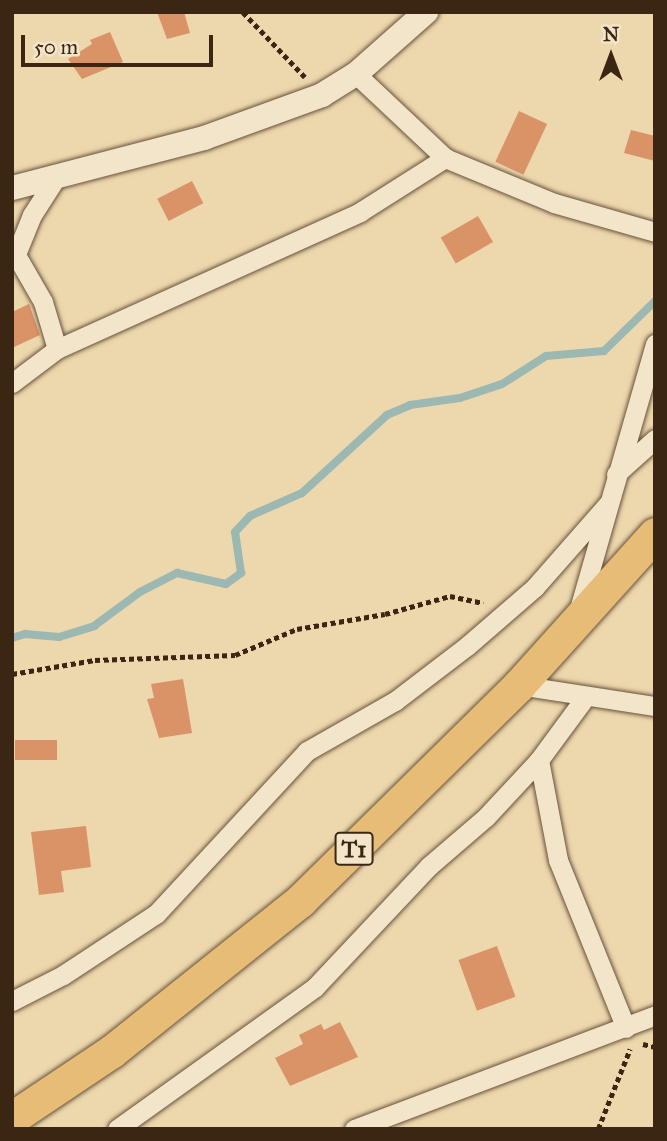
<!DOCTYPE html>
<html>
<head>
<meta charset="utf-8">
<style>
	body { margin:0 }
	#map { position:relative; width:667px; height:1141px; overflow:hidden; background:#edd7ad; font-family:"IM FELL Great Primer",serif }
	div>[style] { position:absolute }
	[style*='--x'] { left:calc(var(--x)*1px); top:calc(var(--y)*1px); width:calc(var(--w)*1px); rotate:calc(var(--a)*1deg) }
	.stream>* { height:8px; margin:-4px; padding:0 4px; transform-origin:4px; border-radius:4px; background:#9bb8b2 }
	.building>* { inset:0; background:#d99367; transform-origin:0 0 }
	.path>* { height:4.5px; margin-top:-2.25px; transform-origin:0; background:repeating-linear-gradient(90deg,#3b2513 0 5px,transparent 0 8.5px) }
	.roads { filter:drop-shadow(0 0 2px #68523a) drop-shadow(0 0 2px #68523a) }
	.minor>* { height:19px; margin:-9.5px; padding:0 9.5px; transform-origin:9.5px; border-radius:9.5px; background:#f3e5ca }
	.tertiary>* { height:24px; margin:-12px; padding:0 12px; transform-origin:12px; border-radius:12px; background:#f3e5ca }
	.trunk>* { height:33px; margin:-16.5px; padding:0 16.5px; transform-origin:16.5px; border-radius:16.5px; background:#e6bc76 }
	span { translate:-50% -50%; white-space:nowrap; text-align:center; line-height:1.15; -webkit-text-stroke:5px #f3e5ca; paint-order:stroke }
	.shield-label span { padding:2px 5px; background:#f3e5ca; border:2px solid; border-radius:5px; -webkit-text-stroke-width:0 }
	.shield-label { font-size:23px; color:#3b2513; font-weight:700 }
	.frame { position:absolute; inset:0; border:14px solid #3b2513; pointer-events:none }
	.north { position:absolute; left:576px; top:21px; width:70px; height:70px; -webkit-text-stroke:5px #f3e5ca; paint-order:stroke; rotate:0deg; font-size:19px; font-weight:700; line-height:28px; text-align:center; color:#3b2513 }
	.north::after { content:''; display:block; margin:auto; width:24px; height:32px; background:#3b2513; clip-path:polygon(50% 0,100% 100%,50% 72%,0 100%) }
	.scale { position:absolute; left:21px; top:35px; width:192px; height:32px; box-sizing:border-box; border:4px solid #3b2513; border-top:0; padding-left:9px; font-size:21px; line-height:24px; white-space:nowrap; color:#3b2513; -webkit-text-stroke:5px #f3e5ca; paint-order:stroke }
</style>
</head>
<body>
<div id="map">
	<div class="stream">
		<i style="--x:12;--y:638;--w:14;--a:-17"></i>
		<i style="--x:25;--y:634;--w:34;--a:5"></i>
		<i style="--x:59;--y:637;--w:37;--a:-17"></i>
		<i style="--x:94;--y:626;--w:57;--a:-36.5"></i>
		<i style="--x:140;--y:592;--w:42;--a:-27.2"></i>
		<i style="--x:177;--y:573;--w:50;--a:12.7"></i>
		<i style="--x:226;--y:584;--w:19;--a:-36"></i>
		<i style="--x:241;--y:573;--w:41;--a:-98.3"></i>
		<i style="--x:235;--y:532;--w:22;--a:-47"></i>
		<i style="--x:250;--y:516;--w:57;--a:-23.9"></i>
		<i style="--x:302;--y:493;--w:115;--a:-42.5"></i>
		<i style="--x:387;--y:415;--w:25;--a:-23"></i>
		<i style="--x:410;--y:405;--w:50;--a:-8"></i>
		<i style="--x:460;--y:398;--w:44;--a:-18.4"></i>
		<i style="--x:502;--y:384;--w:52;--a:-32.5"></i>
		<i style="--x:546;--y:356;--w:58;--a:-4.9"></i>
		<i style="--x:604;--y:351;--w:71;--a:-44.4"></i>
	</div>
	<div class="building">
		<i style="clip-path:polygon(157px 12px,184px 12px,190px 33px,167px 39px)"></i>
		<i style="clip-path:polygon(110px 32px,123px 62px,82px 79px,68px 59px,92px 44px,90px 40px)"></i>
		<i style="left:519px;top:111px;width:31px;height:56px;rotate:25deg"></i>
		<i style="clip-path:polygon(631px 130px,655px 136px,655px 161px,624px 153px)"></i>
		<i style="left:192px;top:181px;width:25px;height:39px;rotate:63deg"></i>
		<i style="left:478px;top:216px;width:30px;height:43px;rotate:60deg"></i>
		<i style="clip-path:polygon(29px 304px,40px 335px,12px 348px,12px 312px)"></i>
		<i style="clip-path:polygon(183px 679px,192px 733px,159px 738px,147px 699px,154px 698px,151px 684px)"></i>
		<i style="left:15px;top:740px;width:42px;height:20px"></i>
		<i style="clip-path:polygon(86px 826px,91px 867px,61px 871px,64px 892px,39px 895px,31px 832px)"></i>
		<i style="left:497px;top:946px;width:54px;height:41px;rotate:70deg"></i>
		<i style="clip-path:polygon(340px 1022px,358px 1057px,290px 1086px,275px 1058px,303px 1044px,299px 1035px,321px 1024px,324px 1030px)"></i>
	</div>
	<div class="path">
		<i style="--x:243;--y:12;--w:90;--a:46.4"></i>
		<i style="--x:12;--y:674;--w:84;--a:-9.6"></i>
		<i style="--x:95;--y:660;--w:140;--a:-2"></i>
		<i style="--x:235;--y:655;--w:67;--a:-22.8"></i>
		<i style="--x:297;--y:629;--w:89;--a:-9.7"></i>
		<i style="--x:385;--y:614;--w:67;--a:-15.5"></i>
		<i style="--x:450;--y:596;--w:34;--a:12"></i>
		<i style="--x:643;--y:1044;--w:12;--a:14"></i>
		<i style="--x:598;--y:1129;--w:86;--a:-68.2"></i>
	</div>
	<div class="roads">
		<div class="minor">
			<i style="--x:356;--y:74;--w:122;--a:43.3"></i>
			<i style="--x:445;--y:158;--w:118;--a:22.4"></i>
			<i style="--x:554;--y:203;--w:105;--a:16"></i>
			<i style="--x:12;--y:248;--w:62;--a:60.1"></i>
			<i style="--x:43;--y:302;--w:49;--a:73.4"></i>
			<i style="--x:17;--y:252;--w:40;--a:-68"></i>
			<i style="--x:32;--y:215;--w:46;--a:-57.3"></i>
			<i style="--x:12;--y:383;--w:56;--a:-37.1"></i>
			<i style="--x:57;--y:349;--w:333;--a:-24.3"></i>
			<i style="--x:360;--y:212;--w:101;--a:-32.4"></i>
			<i style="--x:616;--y:474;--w:52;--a:-41.9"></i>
			<i style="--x:579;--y:609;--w:276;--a:-74"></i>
			<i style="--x:519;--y:685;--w:138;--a:8.8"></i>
			<i style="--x:539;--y:760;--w:102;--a:79.2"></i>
			<i style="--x:558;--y:860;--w:181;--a:68"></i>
			<i style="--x:12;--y:1001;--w:57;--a:-27"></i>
			<i style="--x:63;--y:975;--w:111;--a:-33.3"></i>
			<i style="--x:156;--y:914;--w:222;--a:-47.2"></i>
			<i style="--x:307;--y:751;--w:101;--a:-29.6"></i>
			<i style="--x:395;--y:701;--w:91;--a:-37.4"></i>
			<i style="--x:467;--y:646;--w:90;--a:-40.9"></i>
			<i style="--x:535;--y:587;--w:111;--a:-48.7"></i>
			<i style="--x:117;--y:1129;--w:244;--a:-35.6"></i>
			<i style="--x:315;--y:987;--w:166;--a:-46.7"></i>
			<i style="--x:429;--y:866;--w:75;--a:-40.7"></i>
			<i style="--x:486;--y:817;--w:78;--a:-47.1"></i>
			<i style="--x:539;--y:760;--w:76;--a:-53.6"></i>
			<i style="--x:354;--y:1129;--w:322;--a:-20.7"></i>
		</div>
		<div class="tertiary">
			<i style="--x:12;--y:188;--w:198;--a:-14.6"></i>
			<i style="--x:204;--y:138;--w:126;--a:-20"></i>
			<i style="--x:322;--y:95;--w:40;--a:-32"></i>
			<i style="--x:356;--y:74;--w:94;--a:-41.5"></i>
		</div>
		<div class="trunk">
			<i style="--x:12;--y:1118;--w:120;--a:-33.8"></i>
			<i style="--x:112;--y:1051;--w:241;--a:-38.6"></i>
			<i style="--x:300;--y:901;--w:308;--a:-44.6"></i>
			<i style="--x:519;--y:685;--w:203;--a:-48"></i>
		</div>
	</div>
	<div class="shield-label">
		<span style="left:354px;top:849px">T1</span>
	</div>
	<div class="frame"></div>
	<div class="north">N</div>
	<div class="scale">50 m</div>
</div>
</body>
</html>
